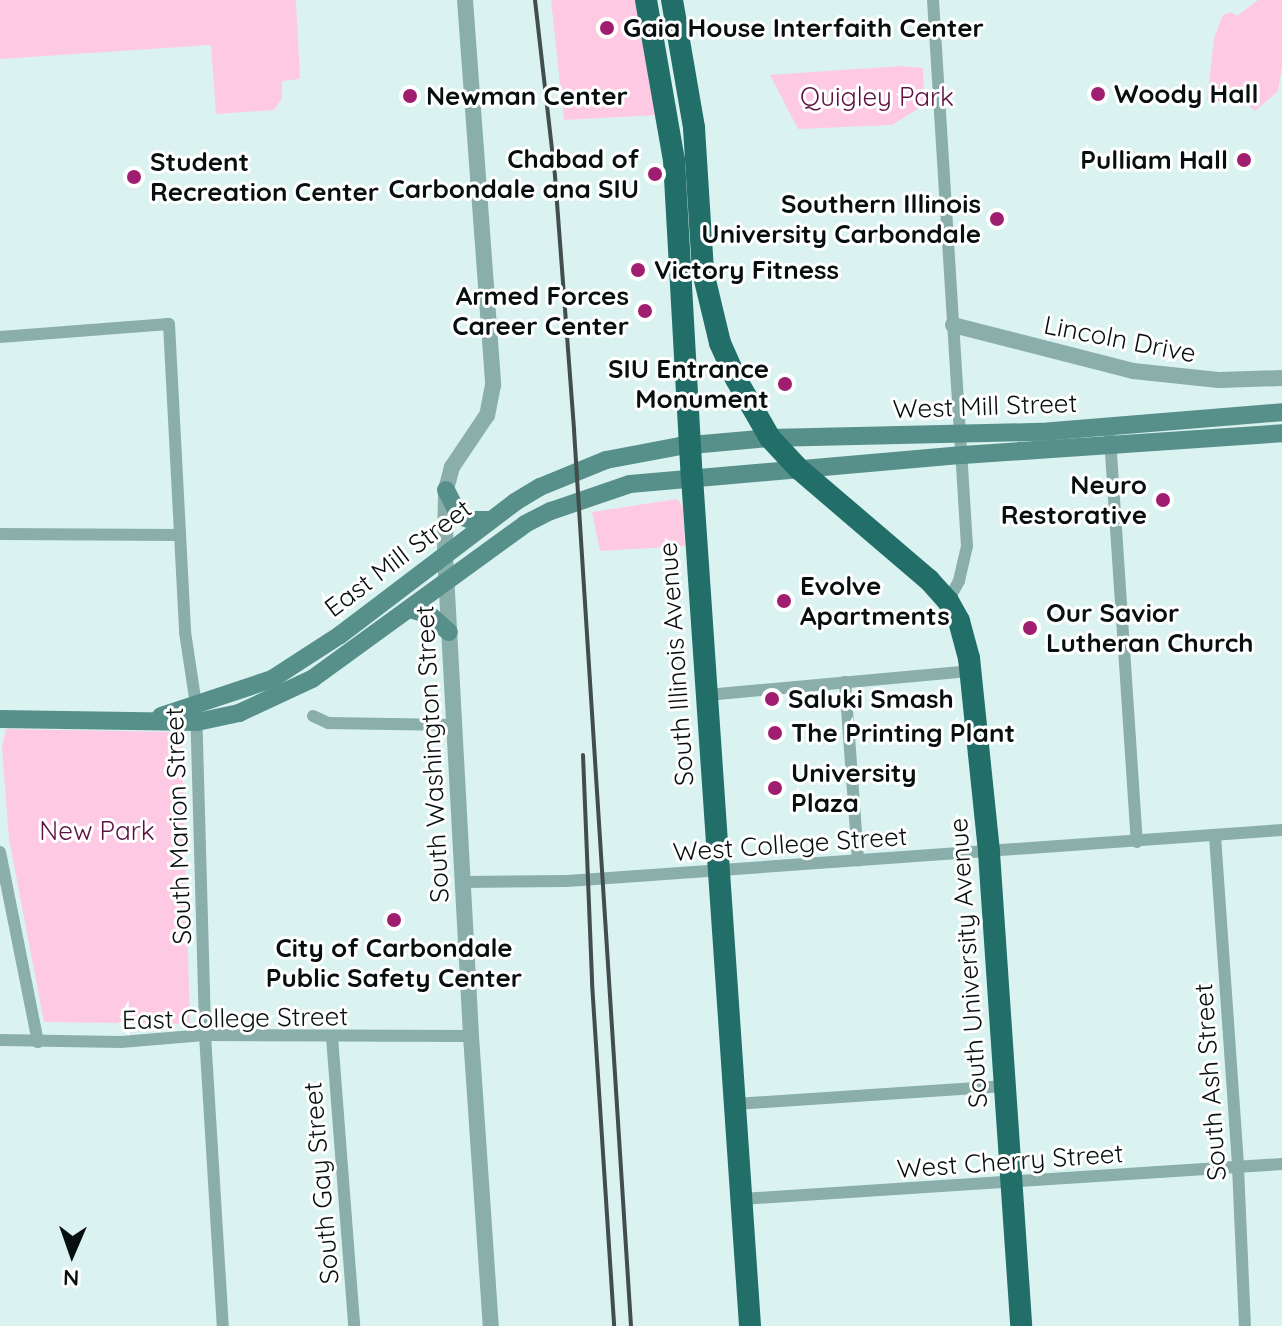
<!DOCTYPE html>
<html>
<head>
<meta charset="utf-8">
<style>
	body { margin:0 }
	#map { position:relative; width:1282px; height:1326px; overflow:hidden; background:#dbf3f0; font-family:Quicksand,sans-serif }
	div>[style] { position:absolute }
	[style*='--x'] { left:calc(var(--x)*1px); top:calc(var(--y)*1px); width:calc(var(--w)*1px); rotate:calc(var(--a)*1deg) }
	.green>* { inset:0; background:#fecae3 }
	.minor>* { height:12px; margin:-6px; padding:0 6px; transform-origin:6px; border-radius:6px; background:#8aafab }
	.tertiary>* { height:16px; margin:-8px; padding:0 8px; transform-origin:8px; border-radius:8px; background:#8aafab }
	.secondary>* { height:18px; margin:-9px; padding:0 9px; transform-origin:9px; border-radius:9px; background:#57908b }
	.trunk>* { height:22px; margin:-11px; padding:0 11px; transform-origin:11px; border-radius:11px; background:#226f6a }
	.rail>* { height:4px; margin:-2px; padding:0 2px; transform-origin:2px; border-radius:2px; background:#424e4c }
	.dots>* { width:22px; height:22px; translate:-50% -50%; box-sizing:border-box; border:4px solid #fff; border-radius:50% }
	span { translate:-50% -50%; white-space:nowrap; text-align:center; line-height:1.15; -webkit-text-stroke:6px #fff; paint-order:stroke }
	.poi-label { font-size:26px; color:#08100f; font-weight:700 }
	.left { translate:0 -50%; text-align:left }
	.right { translate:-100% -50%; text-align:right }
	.park-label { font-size:26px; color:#5d1140 }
	.street-label { font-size:26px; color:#08100f }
	.north { position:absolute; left:32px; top:1214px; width:80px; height:80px; -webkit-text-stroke:6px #fff; paint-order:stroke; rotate:182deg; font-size:22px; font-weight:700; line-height:32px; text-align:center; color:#08100f }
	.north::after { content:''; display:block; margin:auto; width:28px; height:36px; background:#08100f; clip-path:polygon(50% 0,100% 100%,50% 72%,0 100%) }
</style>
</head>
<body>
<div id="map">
	<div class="green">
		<i style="clip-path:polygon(0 0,296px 0,300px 79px,282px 81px,282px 98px,274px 110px,216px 114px,211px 45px,0 59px)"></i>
		<i style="clip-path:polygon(551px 0,636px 0,659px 115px,564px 120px)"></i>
		<i style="clip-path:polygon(1258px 0,1282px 0,1282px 66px,1278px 91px,1255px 111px,1245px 102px,1207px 101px,1214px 38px,1223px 15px,1231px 12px,1237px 16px)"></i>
		<i style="clip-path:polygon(901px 66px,923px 68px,924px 105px,892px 125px,798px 129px,770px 75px)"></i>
		<i style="clip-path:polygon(677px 499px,683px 507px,685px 546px,600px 551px,592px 512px)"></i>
		<i style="clip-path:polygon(6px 729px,174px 732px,182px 744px,190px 1024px,44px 1022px,9px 839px,2px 746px)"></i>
	</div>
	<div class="minor">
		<i style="--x:933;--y:0;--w:547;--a:86.44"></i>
		<i style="--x:967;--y:546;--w:36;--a:103"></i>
		<i style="--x:959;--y:581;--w:23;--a:119"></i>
		<i style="--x:0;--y:337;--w:169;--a:-4.4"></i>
		<i style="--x:169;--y:324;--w:308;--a:87"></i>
		<i style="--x:185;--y:632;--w:74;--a:81.4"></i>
		<i style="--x:196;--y:705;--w:330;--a:88.4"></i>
		<i style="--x:205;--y:1035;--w:292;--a:86.5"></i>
		<i style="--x:1110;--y:438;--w:405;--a:86.2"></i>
		<i style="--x:0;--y:534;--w:180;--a:0.3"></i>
		<i style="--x:845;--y:682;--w:179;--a:85.8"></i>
		<i style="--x:707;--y:695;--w:266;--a:-5.2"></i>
		<i style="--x:313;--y:716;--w:17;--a:25"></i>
		<i style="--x:328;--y:723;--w:125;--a:0.9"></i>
		<i style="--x:1215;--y:836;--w:332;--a:86"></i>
		<i style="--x:1238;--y:1167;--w:159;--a:87.5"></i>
		<i style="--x:0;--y:852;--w:194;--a:78.7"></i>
		<i style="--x:463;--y:882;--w:104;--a:-0.6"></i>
		<i style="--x:567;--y:881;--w:717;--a:-4.08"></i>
		<i style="--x:332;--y:1037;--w:290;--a:85.6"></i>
		<i style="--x:0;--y:1040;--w:121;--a:0.9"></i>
		<i style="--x:121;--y:1042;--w:84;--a:-4.8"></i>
		<i style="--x:205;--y:1035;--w:266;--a:0.2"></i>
		<i style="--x:735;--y:1104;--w:271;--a:-3.8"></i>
		<i style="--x:742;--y:1199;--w:541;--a:-3.71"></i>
	</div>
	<div class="tertiary">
		<i style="--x:465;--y:0;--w:386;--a:85.8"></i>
		<i style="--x:493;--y:385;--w:31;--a:101"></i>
		<i style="--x:487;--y:415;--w:63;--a:123.9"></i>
		<i style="--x:452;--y:467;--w:24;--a:105"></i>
		<i style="--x:446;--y:490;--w:65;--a:90.9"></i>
		<i style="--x:445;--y:555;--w:482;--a:86.9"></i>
		<i style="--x:471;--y:1036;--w:291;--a:86.1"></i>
		<i style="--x:953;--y:325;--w:186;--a:14.3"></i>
		<i style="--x:1133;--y:371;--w:86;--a:6"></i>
		<i style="--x:1219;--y:380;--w:63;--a:-1.8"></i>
	</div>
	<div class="secondary">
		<i style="--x:446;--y:490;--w:29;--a:63"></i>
		<i style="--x:459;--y:516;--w:13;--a:18"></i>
		<i style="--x:471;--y:520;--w:20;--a:0"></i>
		<i style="--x:410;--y:609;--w:22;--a:18"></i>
		<i style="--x:431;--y:616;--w:24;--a:42"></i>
		<i style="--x:161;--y:716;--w:117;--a:-18.4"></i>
		<i style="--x:272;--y:679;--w:81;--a:-32.9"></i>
		<i style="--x:340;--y:635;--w:220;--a:-37.2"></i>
		<i style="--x:515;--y:502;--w:29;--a:-31"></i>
		<i style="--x:540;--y:487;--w:71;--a:-22.2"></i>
		<i style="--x:606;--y:460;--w:75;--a:-10.7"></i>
		<i style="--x:680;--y:446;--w:90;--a:-5.1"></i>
		<i style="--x:770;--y:438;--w:271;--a:-1.3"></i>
		<i style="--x:1041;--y:432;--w:242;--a:-4.7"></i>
		<i style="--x:0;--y:719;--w:197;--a:0.9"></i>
		<i style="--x:197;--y:722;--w:43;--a:-12.1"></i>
		<i style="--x:239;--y:713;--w:81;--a:-25"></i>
		<i style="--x:312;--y:679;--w:263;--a:-36"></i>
		<i style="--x:525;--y:524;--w:29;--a:-27"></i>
		<i style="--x:551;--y:511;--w:83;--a:-18.9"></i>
		<i style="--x:630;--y:484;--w:334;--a:-5"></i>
		<i style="--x:963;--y:455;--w:320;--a:-3.9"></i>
	</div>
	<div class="trunk">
		<i style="--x:646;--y:0;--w:162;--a:80.1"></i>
		<i style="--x:674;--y:160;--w:318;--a:86.8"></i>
		<i style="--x:692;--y:477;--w:851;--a:86.09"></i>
		<i style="--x:672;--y:0;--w:130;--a:80.2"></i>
		<i style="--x:694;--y:128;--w:144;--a:86.4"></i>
		<i style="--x:703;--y:272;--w:73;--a:76.5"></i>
		<i style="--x:720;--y:343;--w:39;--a:66"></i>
		<i style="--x:736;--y:379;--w:68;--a:60"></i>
		<i style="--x:770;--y:438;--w:42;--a:46.9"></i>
		<i style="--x:799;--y:469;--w:171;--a:40.5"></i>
		<i style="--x:929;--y:580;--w:28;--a:48"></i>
		<i style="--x:948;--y:601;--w:23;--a:61"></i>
		<i style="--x:959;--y:621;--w:38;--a:75"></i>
		<i style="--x:969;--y:658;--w:196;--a:84.1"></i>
		<i style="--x:989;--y:853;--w:474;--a:86.1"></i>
	</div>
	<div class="rail">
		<i style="--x:535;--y:0;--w:177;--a:83.5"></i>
		<i style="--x:555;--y:176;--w:255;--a:85.7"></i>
		<i style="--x:574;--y:430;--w:898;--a:86.36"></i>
		<i style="--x:583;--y:755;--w:228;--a:87.7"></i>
		<i style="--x:592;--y:983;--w:344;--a:86.3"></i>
	</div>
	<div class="dots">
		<i style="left:607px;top:28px;background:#a01e70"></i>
		<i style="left:1098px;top:94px;background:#a01e70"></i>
		<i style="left:410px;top:96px;background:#a01e70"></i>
		<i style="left:1244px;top:160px;background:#a01e70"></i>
		<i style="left:655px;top:174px;background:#a01e70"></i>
		<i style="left:134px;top:177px;background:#a01e70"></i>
		<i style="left:997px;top:219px;background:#a01e70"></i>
		<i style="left:638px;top:270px;background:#a01e70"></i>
		<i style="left:645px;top:311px;background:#a01e70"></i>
		<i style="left:785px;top:384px;background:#a01e70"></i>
		<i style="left:1163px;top:500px;background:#a01e70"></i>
		<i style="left:784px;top:601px;background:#a01e70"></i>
		<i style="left:1030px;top:628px;background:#a01e70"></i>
		<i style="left:772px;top:699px;background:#a01e70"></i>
		<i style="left:775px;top:733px;background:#a01e70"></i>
		<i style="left:775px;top:788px;background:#a01e70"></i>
		<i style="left:394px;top:920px;background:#a01e70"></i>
	</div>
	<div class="poi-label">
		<span class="left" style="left:623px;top:28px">Gaia House Interfaith Center</span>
		<span class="left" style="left:1114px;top:94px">Woody Hall</span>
		<span class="left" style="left:426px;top:96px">Newman Center</span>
		<span class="right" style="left:639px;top:174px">Chabad of<br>Carbondale ana SIU</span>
		<span class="right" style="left:1228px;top:160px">Pulliam Hall</span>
		<span class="left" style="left:150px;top:177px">Student<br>Recreation Center</span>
		<span class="right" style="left:981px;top:219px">Southern Illinois<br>University Carbondale</span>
		<span class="left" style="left:654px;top:270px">Victory Fitness</span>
		<span class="right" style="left:629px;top:311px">Armed Forces<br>Career Center</span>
		<span class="right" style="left:769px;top:384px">SIU Entrance<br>Monument</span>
		<span class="right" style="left:1147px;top:500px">Neuro<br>Restorative</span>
		<span class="left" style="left:800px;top:601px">Evolve<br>Apartments</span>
		<span class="left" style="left:1046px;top:628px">Our Savior<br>Lutheran Church</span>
		<span class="left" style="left:788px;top:699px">Saluki Smash</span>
		<span class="left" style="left:791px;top:733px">The Printing Plant</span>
		<span class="left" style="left:791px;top:788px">University<br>Plaza</span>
		<span style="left:394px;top:963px">City of Carbondale<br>Public Safety Center</span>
	</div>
	<div class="park-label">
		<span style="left:877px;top:97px">Quigley Park</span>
		<span style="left:97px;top:831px">New Park</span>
	</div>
	<div class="street-label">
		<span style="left:1120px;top:339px;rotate:11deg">Lincoln Drive</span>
		<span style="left:985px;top:406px;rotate:-2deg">West Mill Street</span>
		<span style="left:398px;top:558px;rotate:-37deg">East Mill Street</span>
		<span style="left:676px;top:664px;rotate:-94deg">South Illinois Avenue</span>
		<span style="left:432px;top:754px;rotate:-93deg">South Washington Street</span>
		<span style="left:178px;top:826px;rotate:-92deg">South Marion Street</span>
		<span style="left:790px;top:844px;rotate:-4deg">West College Street</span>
		<span style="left:968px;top:963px;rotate:-94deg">South University Avenue</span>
		<span style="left:235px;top:1018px;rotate:-1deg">East College Street</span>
		<span style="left:1210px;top:1082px;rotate:-94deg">South Ash Street</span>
		<span style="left:1010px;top:1161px;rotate:-4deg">West Cherry Street</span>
		<span style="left:321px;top:1183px;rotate:-95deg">South Gay Street</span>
	</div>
	<div class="north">N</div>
</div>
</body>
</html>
